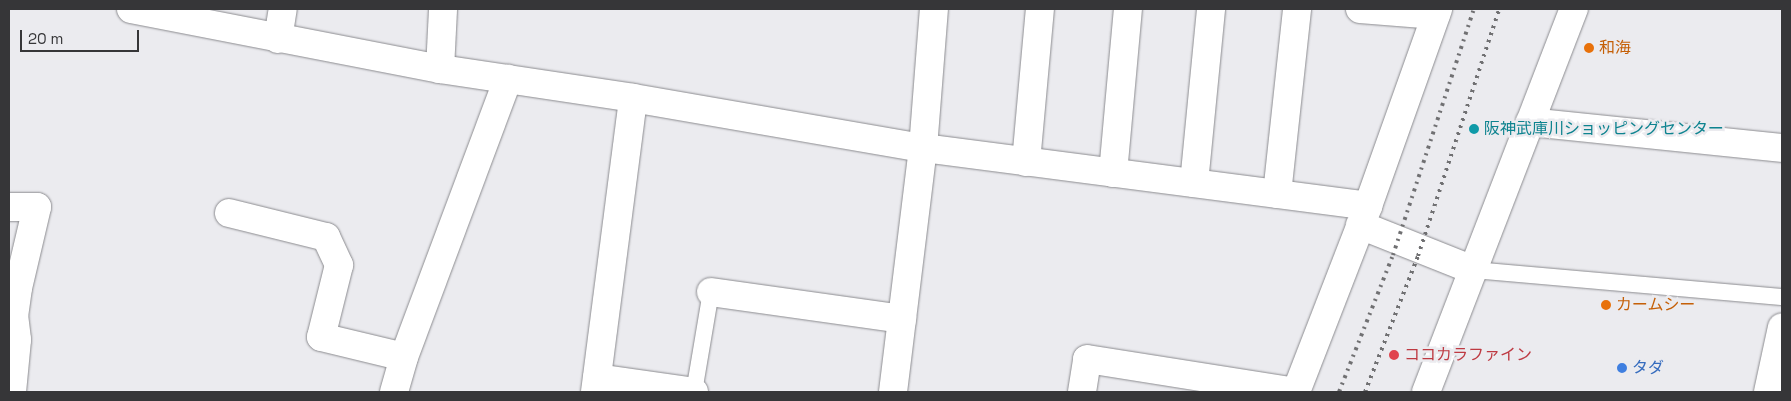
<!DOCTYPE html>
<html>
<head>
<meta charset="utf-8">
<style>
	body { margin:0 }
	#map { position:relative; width:1791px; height:401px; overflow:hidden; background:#ebebef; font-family:"Space Grotesk","Noto Sans JP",sans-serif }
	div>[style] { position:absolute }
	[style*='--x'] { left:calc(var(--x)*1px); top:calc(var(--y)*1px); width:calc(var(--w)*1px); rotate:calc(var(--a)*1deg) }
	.roads { filter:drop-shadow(0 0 1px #8b8b8f) drop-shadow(0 0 1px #8b8b8f) }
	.service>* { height:16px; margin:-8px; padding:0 8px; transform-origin:8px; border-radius:8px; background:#fff }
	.minor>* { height:28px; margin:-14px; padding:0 14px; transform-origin:14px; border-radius:14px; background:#fff }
	.rail>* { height:4px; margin-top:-2px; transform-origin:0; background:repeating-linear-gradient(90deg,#707072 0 2.5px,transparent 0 7.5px) }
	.dots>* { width:14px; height:14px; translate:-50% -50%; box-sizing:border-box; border:2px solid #ebebef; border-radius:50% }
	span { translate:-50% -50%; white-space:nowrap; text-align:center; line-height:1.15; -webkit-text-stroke:5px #ebebef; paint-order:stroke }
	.food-label { font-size:16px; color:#c56008 }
	.left { translate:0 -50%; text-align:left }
	.culture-label { font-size:16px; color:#0d838f }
	.health-label { font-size:16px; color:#be3a42 }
	.shop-label { font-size:16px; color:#366cbe }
	.frame { position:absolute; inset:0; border:10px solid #363638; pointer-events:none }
	.scale { position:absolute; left:20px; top:30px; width:119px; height:22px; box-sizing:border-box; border:2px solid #363638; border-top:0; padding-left:6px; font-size:15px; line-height:18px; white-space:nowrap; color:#363638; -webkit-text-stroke:4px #ebebef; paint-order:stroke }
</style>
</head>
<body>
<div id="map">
	<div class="roads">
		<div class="service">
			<i style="--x:1473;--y:270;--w:310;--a:5"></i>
			<i style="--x:694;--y:392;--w:101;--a:-80.4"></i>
		</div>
		<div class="minor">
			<i style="--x:131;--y:9;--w:315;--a:11"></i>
			<i style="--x:440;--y:69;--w:195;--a:8.5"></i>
			<i style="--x:633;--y:98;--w:294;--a:9.8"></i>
			<i style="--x:923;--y:148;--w:449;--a:7.4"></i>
			<i style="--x:1368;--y:206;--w:209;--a:-70.4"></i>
			<i style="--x:1360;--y:9;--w:76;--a:4.5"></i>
			<i style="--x:278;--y:39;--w:30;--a:-81"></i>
			<i style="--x:440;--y:69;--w:60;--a:-87.1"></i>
			<i style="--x:1530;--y:122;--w:253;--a:5.9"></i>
			<i style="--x:1026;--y:162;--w:154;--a:-84.8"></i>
			<i style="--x:1113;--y:173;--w:165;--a:-84.8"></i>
			<i style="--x:1194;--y:183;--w:175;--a:-84.4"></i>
			<i style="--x:1277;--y:194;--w:186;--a:-83.8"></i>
			<i style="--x:9;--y:207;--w:28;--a:0"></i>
			<i style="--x:37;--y:207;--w:83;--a:103.2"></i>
			<i style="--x:18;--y:288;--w:27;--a:98"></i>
			<i style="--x:14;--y:315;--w:25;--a:83"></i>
			<i style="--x:17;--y:340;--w:52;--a:95.5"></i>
			<i style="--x:229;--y:213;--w:100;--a:13.9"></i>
			<i style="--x:326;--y:237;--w:31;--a:65"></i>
			<i style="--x:339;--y:265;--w:74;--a:104"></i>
			<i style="--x:321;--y:337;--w:85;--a:13.5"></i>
			<i style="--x:1360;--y:225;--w:122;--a:21.7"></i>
			<i style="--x:711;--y:292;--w:193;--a:8"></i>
			<i style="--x:597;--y:378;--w:98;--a:8.2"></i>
			<i style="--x:394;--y:392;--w:36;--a:-74"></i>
			<i style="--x:404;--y:357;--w:297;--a:-69.5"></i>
			<i style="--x:595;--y:392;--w:296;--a:-82.6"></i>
			<i style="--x:893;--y:392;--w:246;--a:-83"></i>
			<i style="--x:923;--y:148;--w:139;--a:-85.5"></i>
			<i style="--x:1082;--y:392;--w:33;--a:-81"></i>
			<i style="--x:1087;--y:359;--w:212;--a:9"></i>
			<i style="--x:1296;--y:392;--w:199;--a:-68.8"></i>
			<i style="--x:1426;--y:392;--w:411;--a:-68.9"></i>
			<i style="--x:1768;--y:392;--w:66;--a:-77.8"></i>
		</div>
	</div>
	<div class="rail">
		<i style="--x:1339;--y:392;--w:147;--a:-68.5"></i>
		<i style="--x:1393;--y:255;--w:259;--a:-71.8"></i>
		<i style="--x:1365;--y:392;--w:146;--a:-68.7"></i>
		<i style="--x:1418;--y:256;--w:260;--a:-71.8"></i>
	</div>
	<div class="dots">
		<i style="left:1589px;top:48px;background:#e8710a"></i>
		<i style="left:1474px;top:129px;background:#0f9aa8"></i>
		<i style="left:1606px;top:305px;background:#e8710a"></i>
		<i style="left:1394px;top:355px;background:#e0444e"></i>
		<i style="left:1622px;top:368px;background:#3f7fe0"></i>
	</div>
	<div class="food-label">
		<span class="left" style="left:1599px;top:48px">和海</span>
		<span class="left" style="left:1616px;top:305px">カームシー</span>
	</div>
	<div class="culture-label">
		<span class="left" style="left:1484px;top:129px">阪神武庫川ショッピングセンター</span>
	</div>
	<div class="health-label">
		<span class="left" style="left:1404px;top:355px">ココカラファイン</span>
	</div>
	<div class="shop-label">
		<span class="left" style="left:1632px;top:368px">タダ</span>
	</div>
	<div class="frame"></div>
	<div class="scale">20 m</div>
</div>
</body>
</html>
